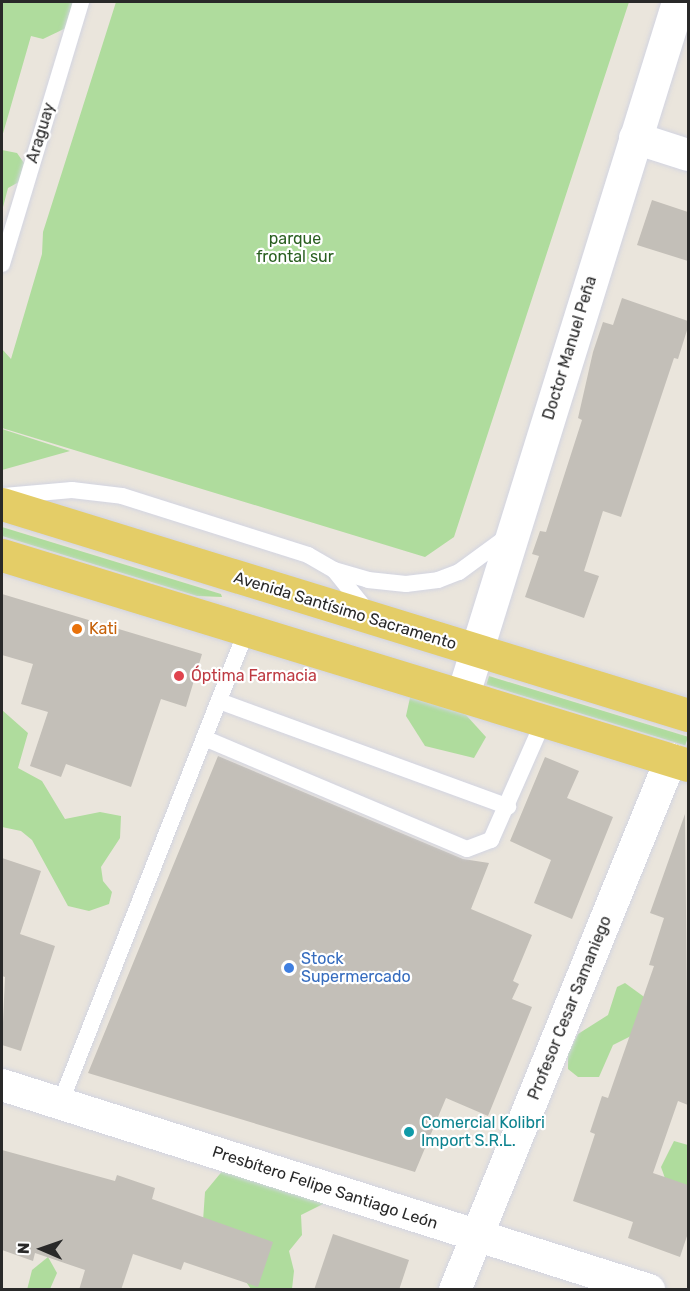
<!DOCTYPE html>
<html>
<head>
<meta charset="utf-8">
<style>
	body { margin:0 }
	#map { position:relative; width:690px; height:1291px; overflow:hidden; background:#eae5dc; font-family:Rubik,sans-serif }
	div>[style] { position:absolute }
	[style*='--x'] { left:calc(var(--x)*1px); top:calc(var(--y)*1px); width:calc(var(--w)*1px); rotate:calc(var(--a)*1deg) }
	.green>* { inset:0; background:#afdc9d; transform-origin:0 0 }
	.building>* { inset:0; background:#c3bfb8 }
	.roads { filter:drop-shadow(0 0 2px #d2d4e1) drop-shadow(0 0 2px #d2d4e1) }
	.service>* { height:16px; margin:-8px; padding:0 8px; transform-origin:8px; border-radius:8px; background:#fff }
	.minor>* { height:32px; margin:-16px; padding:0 16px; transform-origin:16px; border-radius:16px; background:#fff }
	.tertiary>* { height:33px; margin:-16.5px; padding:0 16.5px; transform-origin:16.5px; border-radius:16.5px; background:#fff }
	.primary>* { height:33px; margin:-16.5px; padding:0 16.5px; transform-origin:16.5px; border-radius:16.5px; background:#e4cd67 }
	.dots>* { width:16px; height:16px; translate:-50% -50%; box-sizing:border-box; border:3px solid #fff; border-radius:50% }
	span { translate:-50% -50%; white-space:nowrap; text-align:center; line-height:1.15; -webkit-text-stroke:4.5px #fff; paint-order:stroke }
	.street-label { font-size:16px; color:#292929 }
	.park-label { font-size:16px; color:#2a5f20 }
	.food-label { font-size:16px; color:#c56008 }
	.left { translate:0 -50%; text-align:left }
	.health-label { font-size:16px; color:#be3a42 }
	.shop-label { font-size:16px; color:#366cbe }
	.culture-label { font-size:16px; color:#0d838f }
	.frame { position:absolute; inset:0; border:3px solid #292929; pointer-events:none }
	.north { position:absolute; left:12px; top:1219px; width:60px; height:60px; -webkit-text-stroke:4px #fff; paint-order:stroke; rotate:272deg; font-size:16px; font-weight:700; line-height:24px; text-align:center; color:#292929 }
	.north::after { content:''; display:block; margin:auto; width:21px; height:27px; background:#292929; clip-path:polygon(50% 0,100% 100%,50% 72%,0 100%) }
</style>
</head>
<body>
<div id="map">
	<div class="green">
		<i style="clip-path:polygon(2px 2px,77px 2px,66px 28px,43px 39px,31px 36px,2px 137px)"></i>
		<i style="clip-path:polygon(116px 2px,629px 2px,454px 537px,425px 557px,2px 428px,2px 349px,11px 359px,42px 254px,43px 232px)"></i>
		<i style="clip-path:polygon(2px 150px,17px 153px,24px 163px,19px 182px,8px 188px,2px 211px)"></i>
		<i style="clip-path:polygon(2px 429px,70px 451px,2px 470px)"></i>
		<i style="clip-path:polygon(2px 527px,221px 594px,222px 597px,197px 596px,2px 536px)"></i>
		<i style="left:489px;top:676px;width:208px;height:9px;rotate:17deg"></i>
		<i style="clip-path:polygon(411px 693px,442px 700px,466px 715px,486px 737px,474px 758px,425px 746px,406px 716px)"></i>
		<i style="clip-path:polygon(2px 710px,28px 733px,18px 768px,42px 781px,65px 819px,100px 812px,121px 816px,120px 838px,101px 867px,103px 881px,112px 892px,109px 904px,89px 911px,68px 906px,32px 840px,21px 831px,2px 827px)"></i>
		<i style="clip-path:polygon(625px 983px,647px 999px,637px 1033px,613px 1045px,599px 1077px,578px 1077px,568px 1069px,568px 1054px,578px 1034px,608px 1015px,617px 987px)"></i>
		<i style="clip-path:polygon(674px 1141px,688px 1145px,688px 1201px,666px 1181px,661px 1167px)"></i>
		<i style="clip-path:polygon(224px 1169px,325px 1203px,301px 1215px,302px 1235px,289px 1251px,294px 1271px,292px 1289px,251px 1289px,203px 1221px,205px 1192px)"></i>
		<i style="clip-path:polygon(48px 1257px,57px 1273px,50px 1289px,27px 1290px,32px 1270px)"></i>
	</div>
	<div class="building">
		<i style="clip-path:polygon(652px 200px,688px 212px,688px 261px,637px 245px)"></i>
		<i style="clip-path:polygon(622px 298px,688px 321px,688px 327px,678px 359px,674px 358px,621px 517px,603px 511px,584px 571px,599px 576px,584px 618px,525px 597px,539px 556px,532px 554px,540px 531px,546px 532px,582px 420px,578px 418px,593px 352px,603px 322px,613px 325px)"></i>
		<i style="clip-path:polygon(2px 594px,202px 654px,186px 707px,161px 699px,131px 787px,66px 764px,61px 777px,30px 766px,48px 712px,21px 704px,33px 664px,2px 655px)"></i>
		<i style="clip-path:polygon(218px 756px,463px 859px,489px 863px,471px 909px,532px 935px,513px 981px,519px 984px,512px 999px,532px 1007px,488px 1116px,446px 1098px,415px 1172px,88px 1073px)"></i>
		<i style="clip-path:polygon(545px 757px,579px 771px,567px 798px,613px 817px,572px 919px,534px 903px,551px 860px,510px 841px)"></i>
		<i style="clip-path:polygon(685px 814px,688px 1105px,678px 1101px,653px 1173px,688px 1185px,688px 1233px,680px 1257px,628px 1238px,633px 1222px,573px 1201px,595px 1134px,590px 1132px,602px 1096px,608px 1098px,654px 966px,649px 965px,664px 918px,650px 913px)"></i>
		<i style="clip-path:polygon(2px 858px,41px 871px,20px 934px,55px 946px,21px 1051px,2px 1045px,5px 977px,2px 976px)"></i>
		<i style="clip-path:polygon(2px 1150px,115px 1181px,117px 1175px,155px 1188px,152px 1199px,273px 1242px,258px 1287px,184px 1262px,181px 1270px,133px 1254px,121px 1290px,79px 1290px,85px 1270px,35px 1253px,33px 1261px,2px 1250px)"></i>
		<i style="clip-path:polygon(333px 1234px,409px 1260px,399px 1290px,314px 1290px)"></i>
	</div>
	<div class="roads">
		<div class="service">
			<i style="--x:2;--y:264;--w:274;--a:-73.2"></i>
			<i style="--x:4;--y:496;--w:68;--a:-5"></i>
			<i style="--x:72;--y:490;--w:50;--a:6.8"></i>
			<i style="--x:122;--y:496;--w:195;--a:17.6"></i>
			<i style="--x:308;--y:555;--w:30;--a:30"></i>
			<i style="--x:334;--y:570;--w:54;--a:51"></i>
			<i style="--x:334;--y:570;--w:35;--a:16"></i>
			<i style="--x:368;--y:580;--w:38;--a:6"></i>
			<i style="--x:406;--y:584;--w:32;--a:-7"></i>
			<i style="--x:438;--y:580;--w:22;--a:-21"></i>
			<i style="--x:459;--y:572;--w:61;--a:-36.3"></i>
			<i style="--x:219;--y:701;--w:308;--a:20.1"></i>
			<i style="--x:204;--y:738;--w:285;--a:22.9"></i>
			<i style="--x:467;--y:849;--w:26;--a:-21"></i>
			<i style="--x:491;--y:840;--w:131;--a:-66.2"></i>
			<i style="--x:60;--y:1104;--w:510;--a:-68.51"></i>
		</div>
		<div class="minor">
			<i style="--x:635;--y:138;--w:56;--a:17.8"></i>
			<i style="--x:2;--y:1085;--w:679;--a:17.58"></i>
			<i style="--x:455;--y:1290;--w:573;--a:-67.86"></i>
		</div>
		<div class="tertiary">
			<i style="--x:463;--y:694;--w:725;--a:-72.74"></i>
		</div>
		<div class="primary">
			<i style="--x:2;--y:504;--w:718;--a:17.1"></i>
			<i style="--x:2;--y:555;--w:717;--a:17.02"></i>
		</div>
	</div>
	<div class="dots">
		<i style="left:77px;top:629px;background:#e8710a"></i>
		<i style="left:179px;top:676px;background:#e0444e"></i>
		<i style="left:289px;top:968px;background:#3f7fe0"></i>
		<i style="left:409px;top:1132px;background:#0f9aa8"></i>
	</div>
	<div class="street-label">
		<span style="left:41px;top:133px;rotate:-73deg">Araguay</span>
		<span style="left:570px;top:348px;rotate:-73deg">Doctor Manuel Peña</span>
		<span style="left:345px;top:611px;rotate:17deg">Avenida Santísimo Sacramento</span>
		<span style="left:570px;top:1008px;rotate:-68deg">Profesor Cesar Samaniego</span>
		<span style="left:325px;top:1188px;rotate:18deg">Presbítero Felipe Santiago León</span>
	</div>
	<div class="park-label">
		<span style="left:295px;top:248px">parque<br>frontal sur</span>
	</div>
	<div class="food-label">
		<span class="left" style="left:89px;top:629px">Kati</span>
	</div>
	<div class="health-label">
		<span class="left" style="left:191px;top:676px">Óptima Farmacia</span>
	</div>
	<div class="shop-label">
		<span class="left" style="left:301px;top:968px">Stock<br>Supermercado</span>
	</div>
	<div class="culture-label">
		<span class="left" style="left:421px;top:1132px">Comercial Kolibri<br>Import S.R.L.</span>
	</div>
	<div class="frame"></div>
	<div class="north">N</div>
</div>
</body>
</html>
